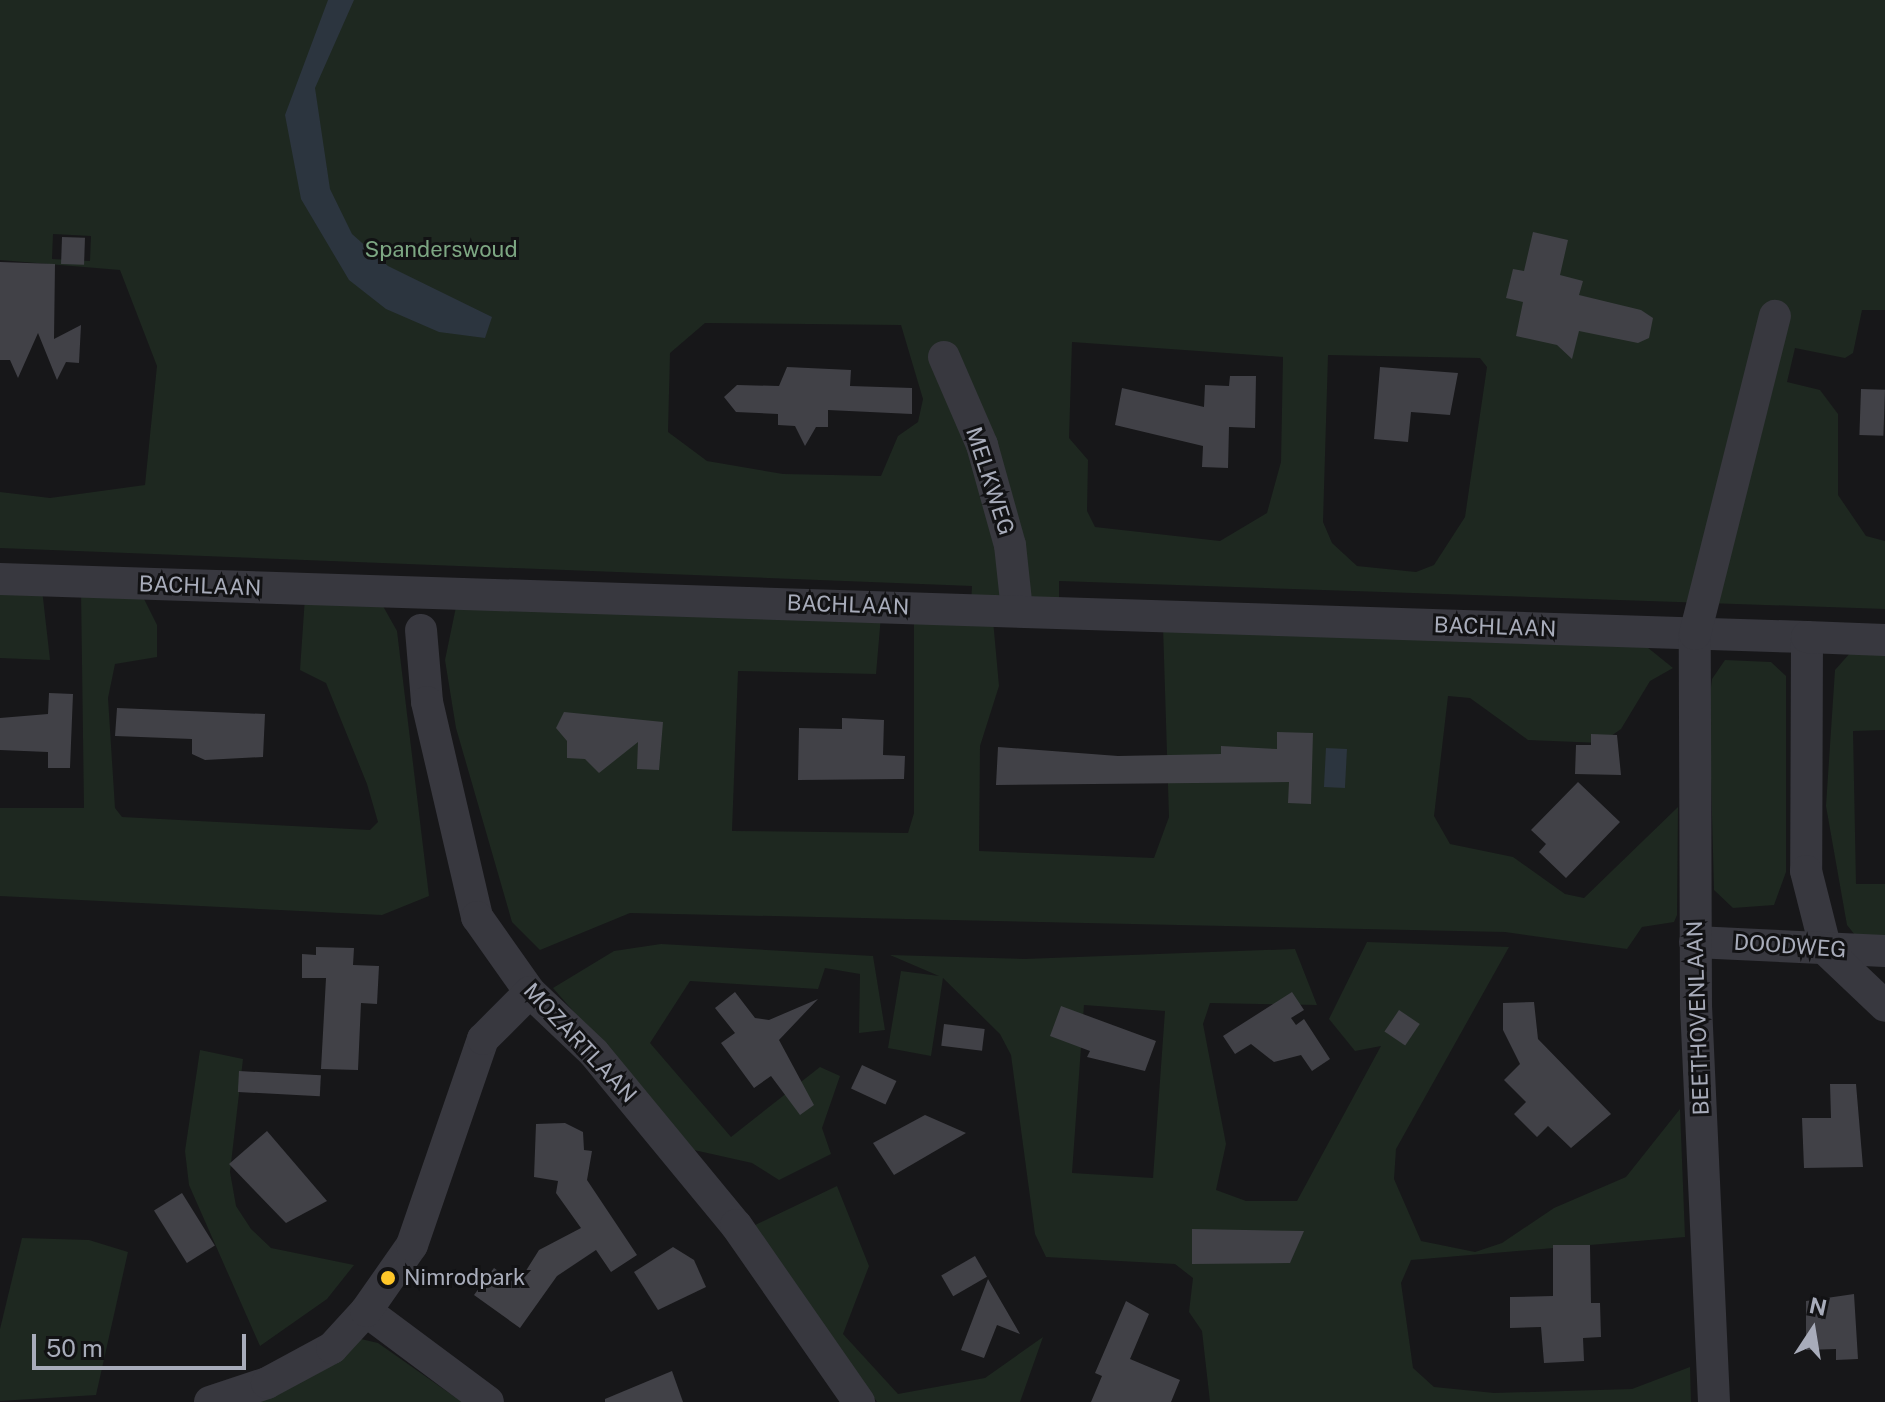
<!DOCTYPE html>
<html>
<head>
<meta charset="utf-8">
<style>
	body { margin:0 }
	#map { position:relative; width:1885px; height:1402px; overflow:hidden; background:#171719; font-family:"Public Sans",sans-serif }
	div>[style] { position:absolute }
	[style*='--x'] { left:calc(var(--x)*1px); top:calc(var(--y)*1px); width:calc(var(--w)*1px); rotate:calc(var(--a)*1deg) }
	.green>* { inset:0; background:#1e2820 }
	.water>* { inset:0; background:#2c353f; transform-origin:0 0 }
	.building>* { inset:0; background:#414147; transform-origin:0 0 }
	.street>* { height:32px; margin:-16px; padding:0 16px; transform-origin:16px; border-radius:16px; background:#38383f }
	.dots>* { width:22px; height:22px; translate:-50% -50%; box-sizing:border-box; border:4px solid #121214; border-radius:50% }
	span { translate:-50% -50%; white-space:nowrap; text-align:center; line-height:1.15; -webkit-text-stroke:6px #121214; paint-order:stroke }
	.park-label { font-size:22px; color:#7da783 }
	.street-label { font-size:22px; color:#a8acba }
	.poi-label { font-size:22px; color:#a8acba }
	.left { translate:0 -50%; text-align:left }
	.north { position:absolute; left:1773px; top:1290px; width:80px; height:80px; -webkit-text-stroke:6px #121214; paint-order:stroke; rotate:12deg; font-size:22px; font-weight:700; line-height:32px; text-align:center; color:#a8acba }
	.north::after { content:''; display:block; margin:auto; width:28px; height:36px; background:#a8acba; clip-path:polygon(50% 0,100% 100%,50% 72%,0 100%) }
	.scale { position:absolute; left:32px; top:1334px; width:214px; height:36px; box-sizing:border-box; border:4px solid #a8acba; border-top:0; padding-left:10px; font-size:24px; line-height:28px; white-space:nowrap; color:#a8acba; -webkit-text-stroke:6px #121214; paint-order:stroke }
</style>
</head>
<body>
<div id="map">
	<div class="green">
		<i style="clip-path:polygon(evenodd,0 0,1885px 0,1885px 310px,1862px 310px,1853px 353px,1845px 358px,1795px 348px,1787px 382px,1820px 390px,1838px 414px,1838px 495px,1866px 536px,1885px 541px,1885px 609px,1059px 581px,1059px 606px,971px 604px,972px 586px,0 548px,0 492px,50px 498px,145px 485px,157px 366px,120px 270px,0 260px,0 0,53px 234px,91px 236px,90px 261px,52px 259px,53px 234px,0 0,705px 323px,901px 325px,923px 399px,918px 422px,898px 436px,881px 476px,783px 474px,707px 461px,668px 432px,670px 353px,705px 323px,0 0,1072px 342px,1283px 357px,1281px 462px,1267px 513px,1220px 541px,1095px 527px,1087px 511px,1088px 460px,1069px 438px,1072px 342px,0 0,1328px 355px,1480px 358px,1487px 367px,1465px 517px,1434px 565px,1416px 572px,1357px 566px,1332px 543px,1323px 522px,1328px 355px)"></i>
		<i style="clip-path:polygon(0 587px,42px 589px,50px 660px,0 658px)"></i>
		<i style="clip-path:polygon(81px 590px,140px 591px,157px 625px,157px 657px,115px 664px,108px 698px,115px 808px,122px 817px,370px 830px,378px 822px,367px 784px,326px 683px,300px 670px,305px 597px,379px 599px,397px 631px,429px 896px,382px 915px,0 896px,0 808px,84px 808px)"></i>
		<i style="clip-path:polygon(457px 602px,881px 616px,876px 674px,738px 671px,732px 831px,908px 833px,914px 813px,914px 617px,993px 620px,999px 686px,980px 746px,979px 851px,1154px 858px,1169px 817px,1163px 626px,1642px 643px,1673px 668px,1650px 681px,1621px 729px,1601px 743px,1528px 740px,1470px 698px,1448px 696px,1434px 816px,1450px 844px,1513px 857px,1565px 894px,1584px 898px,1678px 807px,1677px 915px,1674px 922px,1642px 927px,1627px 949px,1505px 932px,630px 913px,540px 950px,512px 922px,456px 728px,445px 660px)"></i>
		<i style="clip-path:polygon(1885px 644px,1885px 730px,1853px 731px,1856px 884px,1885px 884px,1885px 937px,1855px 935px,1847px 925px,1826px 806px,1835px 670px,1851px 652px)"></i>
		<i style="clip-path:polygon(1725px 660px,1771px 662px,1786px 676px,1786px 872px,1774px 905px,1733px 908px,1714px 890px,1709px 703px,1712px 679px)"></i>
		<i style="clip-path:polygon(evenodd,1367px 942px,1509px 947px,1396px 1149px,1394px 1179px,1421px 1241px,1475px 1252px,1502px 1243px,1554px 1208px,1626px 1177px,1680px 1109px,1685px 1237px,1411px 1260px,1401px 1283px,1413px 1368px,1434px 1387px,1494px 1393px,1632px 1389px,1690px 1367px,1691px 1402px,1210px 1402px,1202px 1331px,1189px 1312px,1193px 1278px,1175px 1264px,1046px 1257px,1035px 1234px,1011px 1055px,1000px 1034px,943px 978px,931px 1056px,888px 1048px,901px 971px,939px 976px,890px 955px,1024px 959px,1295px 949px,1317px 1005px,1210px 1003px,1203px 1024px,1226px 1144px,1216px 1190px,1246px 1201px,1297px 1201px,1381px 1046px,1355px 1051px,1329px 1019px,1367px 942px,1084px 1005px,1165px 1011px,1153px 1178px,1072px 1173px,1084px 1005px)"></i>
		<i style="clip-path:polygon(661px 944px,873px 956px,885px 1030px,859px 1033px,860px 974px,825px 968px,818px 989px,690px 981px,650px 1043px,731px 1137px,820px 1067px,840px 1076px,822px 1128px,831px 1154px,779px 1180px,752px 1163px,694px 1150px,553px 988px,614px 951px)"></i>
		<i style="clip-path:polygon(200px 1050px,243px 1059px,230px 1172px,236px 1206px,251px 1229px,271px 1248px,354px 1265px,327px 1299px,260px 1346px,189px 1185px,185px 1151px)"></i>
		<i style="clip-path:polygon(837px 1186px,869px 1266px,843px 1334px,898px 1394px,985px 1378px,1043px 1337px,1020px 1402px,877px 1402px,753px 1226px)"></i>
		<i style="clip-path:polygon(22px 1238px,89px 1240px,128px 1252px,96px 1395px,0 1401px,0 1329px)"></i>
		<i style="clip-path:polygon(361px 1339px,378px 1343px,462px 1402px,230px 1402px)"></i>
	</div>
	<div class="water">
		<i style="clip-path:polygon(328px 0,354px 0,315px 88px,330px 189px,352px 234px,388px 266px,492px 317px,485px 338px,439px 332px,386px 309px,349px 280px,301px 199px,285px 115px)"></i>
		<i style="left:1326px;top:748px;width:21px;height:39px;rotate:3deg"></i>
	</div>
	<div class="building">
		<i style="clip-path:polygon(1533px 232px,1568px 240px,1560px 275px,1583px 281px,1579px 295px,1641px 310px,1653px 318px,1649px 338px,1638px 343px,1579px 331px,1572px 359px,1557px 345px,1516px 336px,1523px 302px,1506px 298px,1513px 269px,1524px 271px)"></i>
		<i style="left:62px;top:237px;width:23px;height:27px;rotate:2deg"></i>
		<i style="clip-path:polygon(0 262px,55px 264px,54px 339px,81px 325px,79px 363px,66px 362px,57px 380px,38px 333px,18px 378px,10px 360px,0 360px)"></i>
		<i style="clip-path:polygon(787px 367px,851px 370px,850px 386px,912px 388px,912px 414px,828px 410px,828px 427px,816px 427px,805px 446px,795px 426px,778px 425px,778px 414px,736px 412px,724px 397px,737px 385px,779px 386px)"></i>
		<i style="clip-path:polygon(1380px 367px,1458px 373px,1450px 415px,1411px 412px,1408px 442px,1374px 439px)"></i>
		<i style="clip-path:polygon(1230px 376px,1256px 376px,1255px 428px,1229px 427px,1228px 468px,1202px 467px,1203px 446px,1115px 425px,1122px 388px,1204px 407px,1205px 385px,1229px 386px)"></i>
		<i style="left:1861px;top:389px;width:24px;height:46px;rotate:2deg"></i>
		<i style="clip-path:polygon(49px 693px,73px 694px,70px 768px,48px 768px,48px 752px,0 750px,0 718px,48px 714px)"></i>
		<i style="clip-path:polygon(117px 708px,265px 714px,263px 757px,205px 760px,192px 754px,192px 739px,115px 736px)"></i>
		<i style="clip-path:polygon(564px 712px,663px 722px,659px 770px,637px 769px,638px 742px,599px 773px,585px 759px,567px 758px,567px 741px,556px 728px)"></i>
		<i style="clip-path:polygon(842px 718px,884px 720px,883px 755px,905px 756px,904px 779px,798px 780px,799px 728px,842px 729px)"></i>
		<i style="clip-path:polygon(1277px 732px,1313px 733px,1311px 804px,1288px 803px,1289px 782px,996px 785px,998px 747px,1118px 756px,1221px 754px,1221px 746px,1277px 749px)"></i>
		<i style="clip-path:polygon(1591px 734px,1617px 735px,1621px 775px,1575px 774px,1576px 745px,1591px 745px)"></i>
		<i style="clip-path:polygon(1578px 782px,1620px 822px,1566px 878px,1539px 852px,1546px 844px,1531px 830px)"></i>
		<i style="clip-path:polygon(316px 947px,354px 948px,353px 965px,379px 966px,377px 1004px,361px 1003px,358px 1070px,321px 1069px,326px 978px,302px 978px,302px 954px,316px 955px)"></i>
		<i style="clip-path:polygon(735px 992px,755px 1018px,769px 1020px,818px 999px,779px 1040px,814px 1105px,800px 1115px,771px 1076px,754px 1088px,721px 1043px,735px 1033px,715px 1008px)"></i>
		<i style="clip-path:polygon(1292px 992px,1304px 1010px,1291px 1018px,1296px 1025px,1304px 1019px,1330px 1059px,1312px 1071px,1301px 1055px,1274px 1062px,1251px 1044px,1235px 1054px,1223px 1036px)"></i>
		<i style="clip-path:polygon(1534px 1002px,1538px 1039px,1611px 1114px,1571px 1148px,1548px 1126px,1537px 1137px,1514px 1114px,1526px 1102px,1504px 1080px,1520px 1064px,1503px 1030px,1503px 1003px)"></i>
		<i style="clip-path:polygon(1061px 1006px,1156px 1041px,1145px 1071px,1087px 1057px,1090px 1051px,1050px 1036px)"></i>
		<i style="left:1399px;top:1010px;width:25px;height:26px;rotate:34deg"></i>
		<i style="left:944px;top:1024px;width:41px;height:22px;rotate:7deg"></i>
		<i style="left:862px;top:1065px;width:38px;height:26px;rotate:25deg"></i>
		<i style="left:239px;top:1071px;width:82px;height:21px;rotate:3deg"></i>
		<i style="clip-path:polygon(1830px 1084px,1856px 1084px,1863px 1167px,1804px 1168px,1802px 1118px,1831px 1118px)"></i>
		<i style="clip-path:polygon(925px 1115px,966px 1133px,894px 1175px,873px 1143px)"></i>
		<i style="clip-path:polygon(565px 1123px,583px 1132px,584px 1150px,592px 1151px,587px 1180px,637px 1255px,611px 1272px,596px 1250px,557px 1276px,520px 1328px,474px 1295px,494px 1268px,517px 1285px,539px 1250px,581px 1228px,556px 1193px,558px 1181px,534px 1177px,536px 1124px)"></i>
		<i style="clip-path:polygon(267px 1131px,327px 1201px,286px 1223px,229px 1164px)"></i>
		<i style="left:182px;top:1193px;width:62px;height:33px;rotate:58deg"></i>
		<i style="clip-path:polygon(1192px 1229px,1304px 1231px,1290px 1263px,1192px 1264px)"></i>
		<i style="clip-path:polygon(1553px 1245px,1590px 1245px,1591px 1303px,1600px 1303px,1601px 1337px,1583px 1338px,1584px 1361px,1544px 1363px,1541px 1327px,1510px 1328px,1510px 1297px,1553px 1296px)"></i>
		<i style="clip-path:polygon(673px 1247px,694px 1260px,706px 1287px,658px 1310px,634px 1272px)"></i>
		<i style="left:975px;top:1256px;width:24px;height:39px;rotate:60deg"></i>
		<i style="clip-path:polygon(988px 1279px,1020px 1334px,997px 1325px,984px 1358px,961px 1350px)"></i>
		<i style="clip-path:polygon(1854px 1294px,1858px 1359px,1836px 1360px,1836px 1349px,1806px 1350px,1806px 1301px)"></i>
		<i style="clip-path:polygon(1126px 1301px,1149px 1314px,1130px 1359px,1180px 1380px,1171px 1402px,1091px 1402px,1102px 1376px,1095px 1373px)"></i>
		<i style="clip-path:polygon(672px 1371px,683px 1402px,605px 1402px,605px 1399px)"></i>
	</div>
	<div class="street">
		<i style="--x:944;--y:357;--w:96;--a:66.6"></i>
		<i style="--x:982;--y:445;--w:104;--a:74.4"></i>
		<i style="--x:1010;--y:545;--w:65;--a:83.9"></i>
		<i style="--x:0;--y:579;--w:1808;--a:1.84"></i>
		<i style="--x:1807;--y:637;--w:234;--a:90.2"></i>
		<i style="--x:1806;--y:871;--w:81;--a:75.8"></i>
		<i style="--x:421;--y:630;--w:72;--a:85.2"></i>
		<i style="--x:427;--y:702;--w:221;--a:76.9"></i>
		<i style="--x:477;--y:917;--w:92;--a:54.8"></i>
		<i style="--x:530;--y:992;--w:88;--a:43.6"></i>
		<i style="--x:594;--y:1053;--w:223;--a:50.5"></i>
		<i style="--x:736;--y:1225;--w:216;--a:55.2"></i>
		<i style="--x:1807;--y:637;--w:78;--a:2.2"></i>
		<i style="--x:1695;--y:942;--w:190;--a:2.7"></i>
		<i style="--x:1826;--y:950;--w:81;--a:43.5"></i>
		<i style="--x:366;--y:1311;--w:152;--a:36.7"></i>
		<i style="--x:210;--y:1402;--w:60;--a:-18.4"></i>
		<i style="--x:267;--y:1383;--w:74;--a:-28.3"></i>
		<i style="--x:332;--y:1348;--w:50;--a:-47.4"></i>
		<i style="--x:366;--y:1311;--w:80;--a:-55.1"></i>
		<i style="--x:412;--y:1245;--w:218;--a:-71"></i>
		<i style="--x:483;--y:1039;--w:66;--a:-45"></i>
		<i style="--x:1714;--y:1402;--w:396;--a:-92.6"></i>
		<i style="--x:1696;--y:1006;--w:372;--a:-90.2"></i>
		<i style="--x:1695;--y:634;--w:328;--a:-75.9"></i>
	</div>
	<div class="dots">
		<i style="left:388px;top:1278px;background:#ffc729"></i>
	</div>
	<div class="park-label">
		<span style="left:441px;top:250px">Spanderswoud</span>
	</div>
	<div class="street-label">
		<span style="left:990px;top:481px;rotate:72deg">MELKWEG</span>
		<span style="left:200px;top:586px;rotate:2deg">BACHLAAN</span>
		<span style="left:848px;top:605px;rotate:2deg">BACHLAAN</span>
		<span style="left:1495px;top:627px;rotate:2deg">BACHLAAN</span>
		<span style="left:1790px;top:946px;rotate:4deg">DOODWEG</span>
		<span style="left:1698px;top:1018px;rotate:-92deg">BEETHOVENLAAN</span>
		<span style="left:580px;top:1043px;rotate:47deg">MOZARTLAAN</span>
	</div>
	<div class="poi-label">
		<span class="left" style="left:404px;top:1278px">Nimrodpark</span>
	</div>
	<div class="north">N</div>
	<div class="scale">50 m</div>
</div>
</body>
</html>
